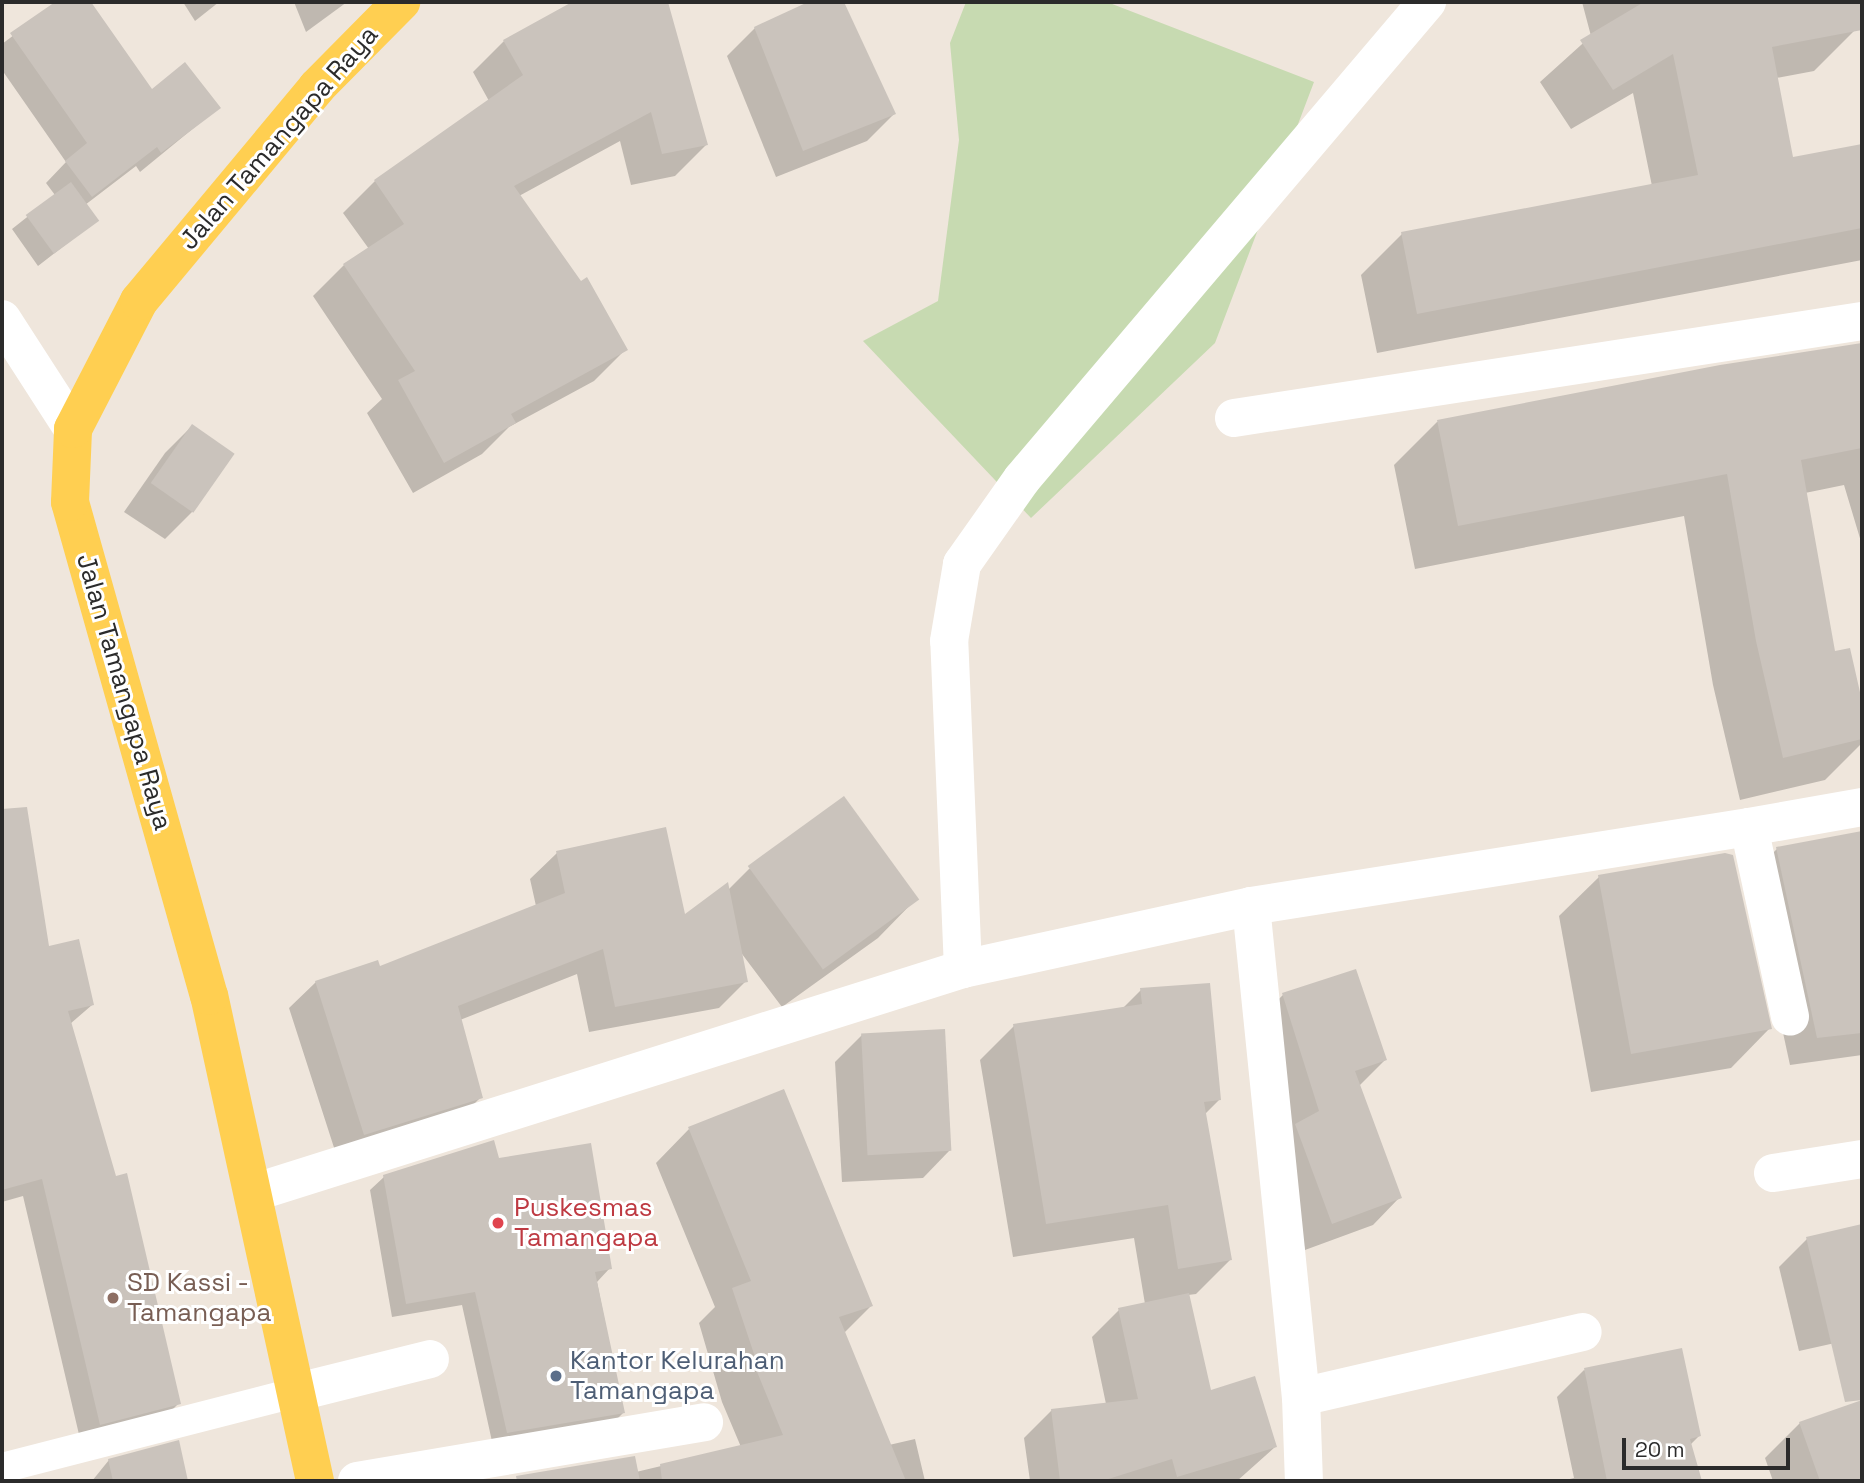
<!DOCTYPE html>
<html>
<head>
<meta charset="utf-8">
<style>
	body { margin:0 }
	#map { position:relative; width:1864px; height:1483px; overflow:hidden; background:#efe6dc; font-family:"Space Grotesk",sans-serif }
	div>[style] { position:absolute }
	[style*='--x'] { left:calc(var(--x)*1px); top:calc(var(--y)*1px); width:calc(var(--w)*1px); rotate:calc(var(--a)*1deg) }
	.cemetery>* { inset:0; background:#c7dab1 }
	.shadow>* { inset:0; background:#0003 }
	.building>* { inset:0; background:#cac3bc; transform-origin:0 0 }
	.service>* { height:30px; margin:-15px; padding:0 15px; transform-origin:15px; border-radius:15px; background:#fff }
	.minor>* { height:38px; margin:-19px; padding:0 19px; transform-origin:19px; border-radius:19px; background:#fff }
	.primary>* { height:38px; margin:-19px; padding:0 19px; transform-origin:19px; border-radius:19px; background:#ffcf51 }
	.dots>* { width:19px; height:19px; translate:-50% -50%; box-sizing:border-box; border:4px solid #fff; border-radius:50% }
	span { translate:-50% -50%; white-space:nowrap; text-align:center; line-height:1.15; -webkit-text-stroke:6px #fff; paint-order:stroke }
	.street-label { font-size:26px; color:#2b2b2b }
	.health-label { font-size:26px; color:#be3a42 }
	.left { translate:0 -50%; text-align:left }
	.education-label { font-size:26px; color:#785e54 }
	.service-label { font-size:26px; color:#4e5e75 }
	.frame { position:absolute; inset:0; border:4px solid #2b2b2b; pointer-events:none }
	.scale { position:absolute; left:1622px; top:1438px; width:168px; height:32px; box-sizing:border-box; border:4px solid #2b2b2b; border-top:0; padding-left:9px; font-size:21px; line-height:24px; white-space:nowrap; color:#2b2b2b; -webkit-text-stroke:5px #fff; paint-order:stroke }
</style>
</head>
<body>
<div id="map">
	<div class="cemetery">
		<i style="clip-path:polygon(966px 2px,1107px 2px,1314px 82px,1215px 343px,1031px 518px,863px 341px,938px 301px,959px 140px,950px 43px)"></i>
	</div>
	<div class="shadow">
		<i style="clip-path:polygon(58px 2px,89px 2px,151px 91px,218px 108px,140px 172px,136px 166px,85px 205px,96px 221px,38px 266px,12px 229px,55px 195px,46px 183px,66px 162px,2px 70px,2px 44px)"></i>
		<i style="clip-path:polygon(183px 2px,219px 2px,195px 21px)"></i>
		<i style="clip-path:polygon(294px 2px,347px 2px,306px 32px)"></i>
		<i style="clip-path:polygon(576px 2px,666px 2px,706px 145px,675px 176px,631px 185px,620px 141px,519px 196px,626px 349px,594px 381px,509px 427px,482px 454px,413px 493px,367px 413px,382px 399px,313px 296px,344px 265px,369px 249px,343px 213px,375px 181px,489px 101px,473px 72px,504px 41px)"></i>
		<i style="clip-path:polygon(812px 2px,842px 2px,894px 114px,867px 141px,776px 177px,727px 56px,755px 28px)"></i>
		<i style="clip-path:polygon(1582px 2px,1849px 2px,1855px 30px,1814px 71px,1776px 78px,1792px 159px,1862px 145px,1862px 260px,1377px 353px,1361px 275px,1402px 234px,1652px 186px,1633px 93px,1571px 129px,1540px 82px,1591px 36px)"></i>
		<i style="clip-path:polygon(1862px 345px,1862px 545px,1844px 485px,1805px 493px,1834px 653px,1849px 650px,1862px 709px,1862px 743px,1825px 780px,1740px 800px,1713px 685px,1684px 516px,1415px 569px,1394px 465px,1437px 422px,1720px 367px)"></i>
		<i style="clip-path:polygon(192px 426px,232px 454px,192px 512px,165px 539px,124px 512px,165px 453px)"></i>
		<i style="clip-path:polygon(844px 799px,917px 898px,878px 938px,782px 1007px,739px 950px,746px 981px,719px 1008px,589px 1032px,577px 974px,460px 1020px,481px 1097px,454px 1124px,338px 1160px,289px 1008px,316px 982px,379px 969px,536px 906px,530px 879px,557px 853px,684px 917px,728px 890px,749px 869px)"></i>
		<i style="clip-path:polygon(1862px 833px,1862px 1055px,1790px 1065px,1749px 876px,1777px 849px)"></i>
		<i style="clip-path:polygon(33px 853px,48px 948px,92px 1005px,70px 1024px,179px 1403px,160px 1422px,81px 1443px,23px 1196px,2px 1202px,2px 862px)"></i>
		<i style="clip-path:polygon(1599px 877px,1770px 1028px,1731px 1068px,1591px 1092px,1559px 916px)"></i>
		<i style="clip-path:polygon(1141px 990px,1219px 1100px,1204px 1115px,1230px 1260px,1196px 1294px,1188px 1295px,1210px 1392px,1275px 1447px,1237px 1481px,1030px 1481px,1024px 1438px,1052px 1410px,1106px 1404px,1092px 1337px,1119px 1310px,1145px 1304px,1134px 1238px,1013px 1257px,980px 1060px,1014px 1026px,1123px 1008px)"></i>
		<i style="clip-path:polygon(1283px 995px,1385px 1060px,1359px 1086px,1400px 1197px,1373px 1225px,1305px 1250px,1255px 1022px)"></i>
		<i style="clip-path:polygon(862px 1035px,950px 1150px,923px 1178px,842px 1182px,835px 1062px)"></i>
		<i style="clip-path:polygon(689px 1129px,871px 1306px,844px 1333px,889px 1445px,915px 1439px,925px 1481px,514px 1481px,636px 1472px,741px 1447px,722px 1402px,699px 1323px,715px 1307px,656px 1163px)"></i>
		<i style="clip-path:polygon(497px 1160px,610px 1268px,597px 1282px,623px 1413px,610px 1426px,493px 1446px,462px 1305px,392px 1317px,370px 1190px,384px 1177px)"></i>
		<i style="clip-path:polygon(1862px 1226px,1862px 1337px,1799px 1351px,1779px 1267px,1807px 1239px)"></i>
		<i style="clip-path:polygon(1584px 1370px,1699px 1436px,1690px 1445px,1700px 1481px,1561px 1481px,1574px 1478px,1557px 1397px)"></i>
		<i style="clip-path:polygon(1862px 1402px,1862px 1481px,1773px 1481px,1765px 1458px,1800px 1423px)"></i>
		<i style="clip-path:polygon(178px 1443px,187px 1481px,92px 1481px,109px 1460px)"></i>
	</div>
	<div class="building">
		<i style="clip-path:polygon(55px 2px,91px 2px,152px 89px,185px 62px,221px 108px,161px 153px,157px 147px,92px 197px,65px 161px,87px 143px,10px 33px)"></i>
		<i style="clip-path:polygon(572px 2px,668px 2px,708px 145px,662px 154px,651px 112px,514px 186px,581px 281px,587px 277px,628px 350px,511px 414px,516px 423px,444px 463px,398px 380px,415px 371px,343px 264px,404px 224px,374px 180px,523px 75px,503px 40px)"></i>
		<i style="clip-path:polygon(808px 2px,844px 2px,896px 114px,803px 151px,754px 27px)"></i>
		<i style="clip-path:polygon(1644px 2px,1862px 2px,1862px 30px,1772px 47px,1793px 157px,1862px 144px,1862px 228px,1417px 314px,1401px 232px,1698px 175px,1673px 54px,1613px 90px,1580px 40px)"></i>
		<i style="left:71px;top:182px;width:48px;height:56px;rotate:54deg"></i>
		<i style="clip-path:polygon(1862px 343px,1862px 448px,1801px 460px,1835px 651px,1850px 648px,1862px 701px,1862px 739px,1783px 758px,1756px 641px,1727px 474px,1458px 526px,1437px 420px,1720px 365px)"></i>
		<i style="left:192px;top:424px;width:52px;height:72px;rotate:35deg"></i>
		<i style="left:844px;top:796px;width:128px;height:119px;rotate:54deg"></i>
		<i style="clip-path:polygon(27px 807px,49px 946px,79px 939px,94px 1005px,68px 1011px,116px 1176px,127px 1173px,181px 1404px,100px 1425px,42px 1179px,2px 1190px,2px 809px)"></i>
		<i style="clip-path:polygon(666px 827px,685px 914px,728px 882px,748px 982px,615px 1007px,603px 949px,458px 1006px,483px 1098px,364px 1135px,315px 981px,378px 960px,380px 966px,565px 893px,556px 851px)"></i>
		<i style="clip-path:polygon(1862px 831px,1862px 1033px,1817px 1038px,1776px 847px)"></i>
		<i style="clip-path:polygon(1725px 853px,1733px 855px,1772px 1029px,1631px 1054px,1598px 875px)"></i>
		<i style="clip-path:polygon(1356px 969px,1387px 1060px,1355px 1071px,1402px 1198px,1332px 1224px,1295px 1124px,1319px 1111px,1282px 993px)"></i>
		<i style="clip-path:polygon(1210px 983px,1221px 1100px,1204px 1102px,1232px 1260px,1178px 1269px,1168px 1205px,1046px 1224px,1013px 1024px,1142px 1004px,1140px 988px)"></i>
		<i style="left:945px;top:1029px;width:122px;height:84px;rotate:87deg"></i>
		<i style="clip-path:polygon(784px 1089px,873px 1306px,839px 1317px,906px 1481px,662px 1481px,660px 1464px,783px 1435px,755px 1367px,758px 1366px,732px 1288px,751px 1281px,688px 1127px)"></i>
		<i style="clip-path:polygon(494px 1140px,499px 1158px,591px 1143px,612px 1269px,595px 1272px,625px 1413px,507px 1433px,475px 1292px,406px 1304px,383px 1175px)"></i>
		<i style="clip-path:polygon(1862px 1224px,1862px 1400px,1845px 1402px,1806px 1237px)"></i>
		<i style="clip-path:polygon(1189px 1293px,1211px 1390px,1255px 1376px,1277px 1447px,1177px 1477px,1172px 1459px,1102px 1481px,1060px 1481px,1051px 1409px,1138px 1399px,1118px 1308px)"></i>
		<i style="clip-path:polygon(1682px 1348px,1701px 1436px,1690px 1439px,1702px 1481px,1607px 1481px,1584px 1368px)"></i>
		<i style="clip-path:polygon(1862px 1400px,1862px 1481px,1820px 1481px,1799px 1422px)"></i>
		<i style="clip-path:polygon(179px 1440px,188px 1481px,113px 1481px,108px 1459px)"></i>
		<i style="clip-path:polygon(635px 1456px,640px 1481px,517px 1481px,516px 1476px)"></i>
	</div>
	<div class="service">
		<i style="--x:2;--y:1468;--w:306;--a:-14.4"></i>
	</div>
	<div class="minor">
		<i style="--x:2;--y:319;--w:131;--a:57.2"></i>
		<i style="--x:1234;--y:418;--w:635;--a:-8.78"></i>
		<i style="--x:1749;--y:827;--w:115;--a:-10"></i>
		<i style="--x:1251;--y:906;--w:494;--a:84.2"></i>
		<i style="--x:1301;--y:1397;--w:84;--a:88"></i>
		<i style="--x:963;--y:969;--w:328;--a:-92.4"></i>
		<i style="--x:949;--y:641;--w:78;--a:-80.4"></i>
		<i style="--x:962;--y:564;--w:104;--a:-54.8"></i>
		<i style="--x:1022;--y:479;--w:626;--a:-49.67"></i>
		<i style="--x:1773;--y:1173;--w:90;--a:-8.9"></i>
		<i style="--x:253;--y:1193;--w:744;--a:-17.51"></i>
		<i style="--x:963;--y:969;--w:295;--a:-12.3"></i>
		<i style="--x:1251;--y:906;--w:504;--a:-9.01"></i>
		<i style="--x:1749;--y:827;--w:194;--a:77.8"></i>
		<i style="--x:298;--y:1392;--w:136;--a:-14"></i>
		<i style="--x:1301;--y:1397;--w:289;--a:-13"></i>
		<i style="--x:357;--y:1481;--w:352;--a:-9.6"></i>
	</div>
	<div class="primary">
		<i style="--x:315;--y:1481;--w:496;--a:-102.3"></i>
		<i style="--x:209;--y:996;--w:513;--a:-105.72"></i>
		<i style="--x:70;--y:502;--w:73;--a:-87.6"></i>
		<i style="--x:73;--y:429;--w:144;--a:-62.7"></i>
		<i style="--x:139;--y:301;--w:278;--a:-50.2"></i>
		<i style="--x:317;--y:87;--w:120;--a:-45.3"></i>
	</div>
	<div class="dots">
		<i style="left:498px;top:1223px;background:#e0444e"></i>
		<i style="left:113px;top:1298px;background:#8d6e63"></i>
		<i style="left:556px;top:1376px;background:#5c6f8a"></i>
	</div>
	<div class="street-label">
		<span style="left:279px;top:138px;rotate:-49deg">Jalan Tamangapa Raya</span>
		<span style="left:124px;top:692px;rotate:74deg">Jalan Tamangapa Raya</span>
	</div>
	<div class="health-label">
		<span class="left" style="left:514px;top:1223px">Puskesmas<br>Tamangapa</span>
	</div>
	<div class="education-label">
		<span class="left" style="left:127px;top:1298px">SD Kassi -<br>Tamangapa</span>
	</div>
	<div class="service-label">
		<span class="left" style="left:570px;top:1376px">Kantor Kelurahan<br>Tamangapa</span>
	</div>
	<div class="frame"></div>
	<div class="scale">20 m</div>
</div>
</body>
</html>
